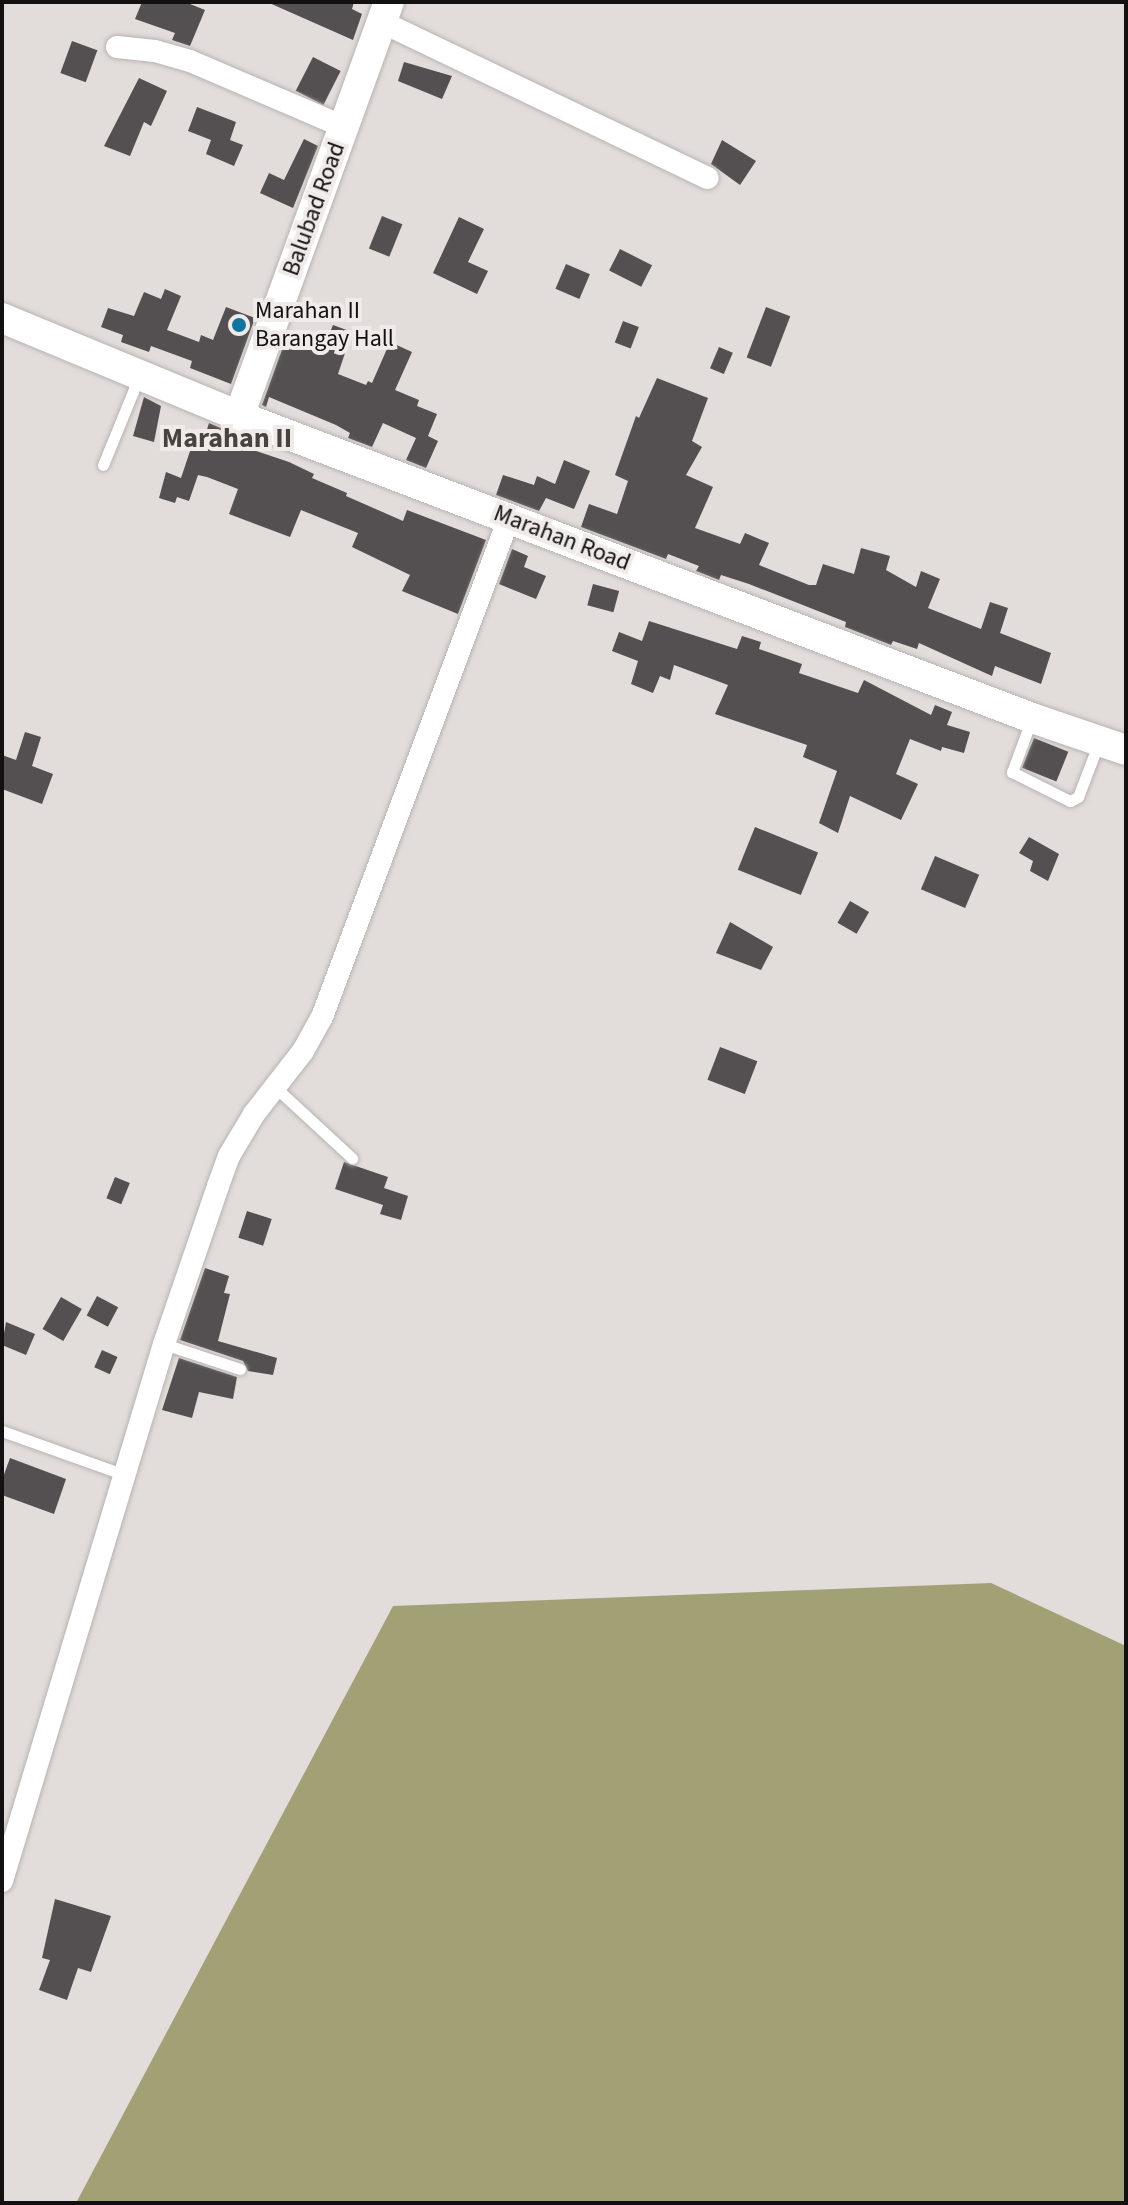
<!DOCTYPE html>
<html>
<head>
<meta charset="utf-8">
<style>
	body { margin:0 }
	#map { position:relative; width:1128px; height:2205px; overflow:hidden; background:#e2dddb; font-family:"Source Sans 3",sans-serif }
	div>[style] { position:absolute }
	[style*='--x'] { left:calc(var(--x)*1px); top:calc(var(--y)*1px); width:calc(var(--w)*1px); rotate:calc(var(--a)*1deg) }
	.forest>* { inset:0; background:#a2a075 }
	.building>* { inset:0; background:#544f50; transform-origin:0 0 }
	.roads { filter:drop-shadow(0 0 2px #b8b3b1) drop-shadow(0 0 2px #b8b3b1) }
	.lane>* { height:11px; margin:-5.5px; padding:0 5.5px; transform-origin:5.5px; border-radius:5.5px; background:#fff }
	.street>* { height:22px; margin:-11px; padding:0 11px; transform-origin:11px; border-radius:11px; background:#fff }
	.secondary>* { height:30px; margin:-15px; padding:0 15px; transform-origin:15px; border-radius:15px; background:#fff }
	.dots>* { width:22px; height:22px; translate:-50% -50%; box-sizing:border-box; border:4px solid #f0eae8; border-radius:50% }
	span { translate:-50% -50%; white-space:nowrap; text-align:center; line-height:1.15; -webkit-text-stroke:8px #f0eae8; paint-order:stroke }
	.street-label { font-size:24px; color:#121010 }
	.poi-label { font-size:24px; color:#121010 }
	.left { translate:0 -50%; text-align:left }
	.quarter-label { font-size:28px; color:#484341; font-weight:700 }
	.frame { position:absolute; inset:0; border:4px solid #121010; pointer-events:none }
</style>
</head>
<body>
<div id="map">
	<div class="forest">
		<i style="clip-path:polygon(991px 1583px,1126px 1646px,1126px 2203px,76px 2203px,393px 1606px)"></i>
	</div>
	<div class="building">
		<i style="clip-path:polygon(142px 2px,185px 2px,205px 10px,190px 46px,172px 40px,175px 33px,135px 19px)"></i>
		<i style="clip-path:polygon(267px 2px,354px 2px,352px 9px,362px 14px,353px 40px)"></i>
		<i style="left:72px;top:41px;width:27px;height:34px;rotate:20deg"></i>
		<i style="left:313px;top:57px;width:31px;height:38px;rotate:27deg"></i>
		<i style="clip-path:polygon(404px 62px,452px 76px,442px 99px,398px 81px)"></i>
		<i style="clip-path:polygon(139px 78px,167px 91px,151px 126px,144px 122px,130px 156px,104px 146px)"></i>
		<i style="clip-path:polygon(197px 107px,236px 122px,230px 140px,243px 145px,234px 166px,206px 154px,211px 140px,188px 131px)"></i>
		<i style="clip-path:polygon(304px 139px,318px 146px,293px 208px,260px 193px,269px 173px,284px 180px)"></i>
		<i style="clip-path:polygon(722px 140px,756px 161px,740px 185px,711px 164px)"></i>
		<i style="left:382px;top:216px;width:22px;height:35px;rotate:22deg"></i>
		<i style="clip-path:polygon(459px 217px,484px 229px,468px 262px,488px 271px,477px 294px,433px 273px)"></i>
		<i style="left:620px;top:249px;width:36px;height:24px;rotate:27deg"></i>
		<i style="left:566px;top:264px;width:26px;height:27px;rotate:23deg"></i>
		<i style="clip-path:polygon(165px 289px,181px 296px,167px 330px,199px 342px,201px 335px,213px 340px,226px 307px,255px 318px,231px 384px,190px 368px,192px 361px,151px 346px,149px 352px,121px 342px,123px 335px,101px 327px,108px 308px,134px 316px,144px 292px,161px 299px)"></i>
		<i style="left:766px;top:307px;width:26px;height:54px;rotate:21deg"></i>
		<i style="left:623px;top:321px;width:17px;height:23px;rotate:21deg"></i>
		<i style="clip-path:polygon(333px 325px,352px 332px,338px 374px,366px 385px,368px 381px,372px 383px,390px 342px,412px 352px,395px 390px,419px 400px,417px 406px,437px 414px,428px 436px,438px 441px,426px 468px,406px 460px,416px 438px,383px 423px,372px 447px,348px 438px,350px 433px,336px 425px,269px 397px,266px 407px,262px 405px,289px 330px,326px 342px)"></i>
		<i style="left:719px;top:347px;width:15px;height:23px;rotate:23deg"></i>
		<i style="clip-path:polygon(657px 378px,708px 398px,692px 441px,702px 447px,686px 475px,713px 487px,695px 528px,740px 544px,745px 533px,769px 543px,759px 565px,809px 585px,816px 585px,823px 564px,854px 574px,861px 548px,890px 556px,886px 570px,916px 587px,921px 571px,940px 579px,928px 608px,981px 629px,990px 602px,1008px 608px,1000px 633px,1051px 653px,1041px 684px,995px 666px,992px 676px,919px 643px,917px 649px,893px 641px,891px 645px,845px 627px,846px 622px,749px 584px,721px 575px,719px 580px,696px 571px,699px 566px,668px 554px,666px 559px,581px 527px,589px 504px,617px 514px,628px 481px,615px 475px,636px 416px,639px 418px)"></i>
		<i style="clip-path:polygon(144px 397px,161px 406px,154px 442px,133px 436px)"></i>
		<i style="clip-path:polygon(209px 423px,223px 429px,221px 439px,289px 462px,314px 474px,312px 478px,347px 493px,346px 496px,403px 521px,407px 510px,486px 540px,458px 614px,402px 591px,410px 575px,352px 547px,358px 533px,301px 510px,290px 537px,229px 514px,238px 489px,207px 477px,198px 475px,189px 501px,177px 497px,175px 503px,159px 498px,166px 472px,181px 478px,195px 436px,204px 439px)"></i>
		<i style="clip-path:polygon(564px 460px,590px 471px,574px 509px,546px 498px,539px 511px,496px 495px,503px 475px,534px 485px,537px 476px,555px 484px)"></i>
		<i style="clip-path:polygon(512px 549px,528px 556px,524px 567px,546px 576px,536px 599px,499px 584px)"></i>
		<i style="left:593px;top:584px;width:27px;height:22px;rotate:15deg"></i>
		<i style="clip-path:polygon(649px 621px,737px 649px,742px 636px,761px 642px,759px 649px,802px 664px,799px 673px,858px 693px,864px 680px,931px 715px,935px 705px,952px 712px,947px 725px,970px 732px,964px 753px,942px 747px,941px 751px,910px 739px,896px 774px,918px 784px,901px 820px,850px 796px,838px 833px,819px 823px,837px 771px,803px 757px,807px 745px,715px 714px,728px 685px,674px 665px,670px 680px,660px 676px,653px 693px,631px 684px,638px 661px,612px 651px,619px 632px,642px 641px)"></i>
		<i style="clip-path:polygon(25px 732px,41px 737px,32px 766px,53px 774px,42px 804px,2px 789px,2px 755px,16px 760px)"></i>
		<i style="left:1034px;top:738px;width:37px;height:32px;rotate:22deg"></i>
		<i style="left:755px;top:827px;width:68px;height:46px;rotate:22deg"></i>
		<i style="clip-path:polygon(1029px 837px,1059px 854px,1048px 881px,1030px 871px,1033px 861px,1019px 853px)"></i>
		<i style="left:935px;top:856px;width:48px;height:36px;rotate:23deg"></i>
		<i style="left:850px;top:901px;width:22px;height:25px;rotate:30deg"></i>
		<i style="clip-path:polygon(730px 922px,773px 947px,761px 970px,716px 953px)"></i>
		<i style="left:720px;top:1047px;width:40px;height:35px;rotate:21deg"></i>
		<i style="clip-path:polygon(344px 1162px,388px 1177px,384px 1188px,408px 1196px,401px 1220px,380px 1214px,383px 1205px,335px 1189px)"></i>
		<i style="left:115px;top:1177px;width:16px;height:23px;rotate:22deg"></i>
		<i style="left:247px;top:1211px;width:26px;height:28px;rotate:18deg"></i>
		<i style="clip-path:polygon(205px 1268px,229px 1276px,224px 1293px,230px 1294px,218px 1341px,277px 1358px,273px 1375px,248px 1371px,243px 1361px,180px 1340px)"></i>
		<i style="left:97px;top:1296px;width:24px;height:22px;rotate:28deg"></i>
		<i style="left:61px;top:1297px;width:24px;height:37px;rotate:30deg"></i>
		<i style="clip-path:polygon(6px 1322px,35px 1334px,26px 1355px,2px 1345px)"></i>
		<i style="left:102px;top:1350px;width:17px;height:19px;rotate:24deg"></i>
		<i style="clip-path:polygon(179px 1358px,237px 1377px,233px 1399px,199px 1392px,192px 1418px,162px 1410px)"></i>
		<i style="clip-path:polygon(10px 1458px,66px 1479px,54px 1514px,2px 1495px,2px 1480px)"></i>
		<i style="clip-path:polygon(55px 1899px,111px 1916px,91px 1972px,78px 1968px,67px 2000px,39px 1990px,50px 1960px,42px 1958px)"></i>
	</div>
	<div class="roads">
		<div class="lane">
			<i style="--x:103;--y:465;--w:95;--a:-67.8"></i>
			<i style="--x:1032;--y:718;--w:58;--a:110.3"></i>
			<i style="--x:1012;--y:772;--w:65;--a:26.6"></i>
			<i style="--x:1070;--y:801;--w:9;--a:-27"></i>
			<i style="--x:1078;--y:797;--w:59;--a:-69.1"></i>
			<i style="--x:275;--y:1087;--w:105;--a:42.7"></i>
			<i style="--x:164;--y:1344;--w:80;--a:18.2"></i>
			<i style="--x:2;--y:1431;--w:131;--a:19.7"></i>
		</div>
		<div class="street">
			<i style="--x:382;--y:22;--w:361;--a:25.6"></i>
			<i style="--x:117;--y:47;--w:38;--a:6"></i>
			<i style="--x:155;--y:51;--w:36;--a:16"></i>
			<i style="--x:190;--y:61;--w:168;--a:23.2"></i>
			<i style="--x:2;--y:1881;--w:561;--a:-73.21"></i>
			<i style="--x:164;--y:1344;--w:167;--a:-71.1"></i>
			<i style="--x:218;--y:1186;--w:32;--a:-70"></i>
			<i style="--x:229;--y:1156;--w:49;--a:-59.2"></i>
			<i style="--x:254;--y:1114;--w:80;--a:-52.1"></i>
			<i style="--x:303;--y:1051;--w:39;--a:-61"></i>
			<i style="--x:322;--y:1017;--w:533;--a:-69.46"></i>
		</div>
		<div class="secondary">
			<i style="--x:2;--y:318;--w:256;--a:22.5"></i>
			<i style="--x:239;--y:416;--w:849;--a:20.85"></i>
			<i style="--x:1032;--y:718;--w:99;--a:18.8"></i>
			<i style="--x:239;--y:416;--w:440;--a:-70.1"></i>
		</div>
	</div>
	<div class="dots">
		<i style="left:239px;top:325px;background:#0c76a1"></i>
	</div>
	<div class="street-label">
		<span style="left:314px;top:209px;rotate:-70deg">Balubad Road</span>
		<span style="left:562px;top:538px;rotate:21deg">Marahan Road</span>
	</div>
	<div class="poi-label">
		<span class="left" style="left:255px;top:325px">Marahan II<br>Barangay Hall</span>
	</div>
	<div class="quarter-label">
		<span style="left:227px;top:438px">Marahan II</span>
	</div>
	<div class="frame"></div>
</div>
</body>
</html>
